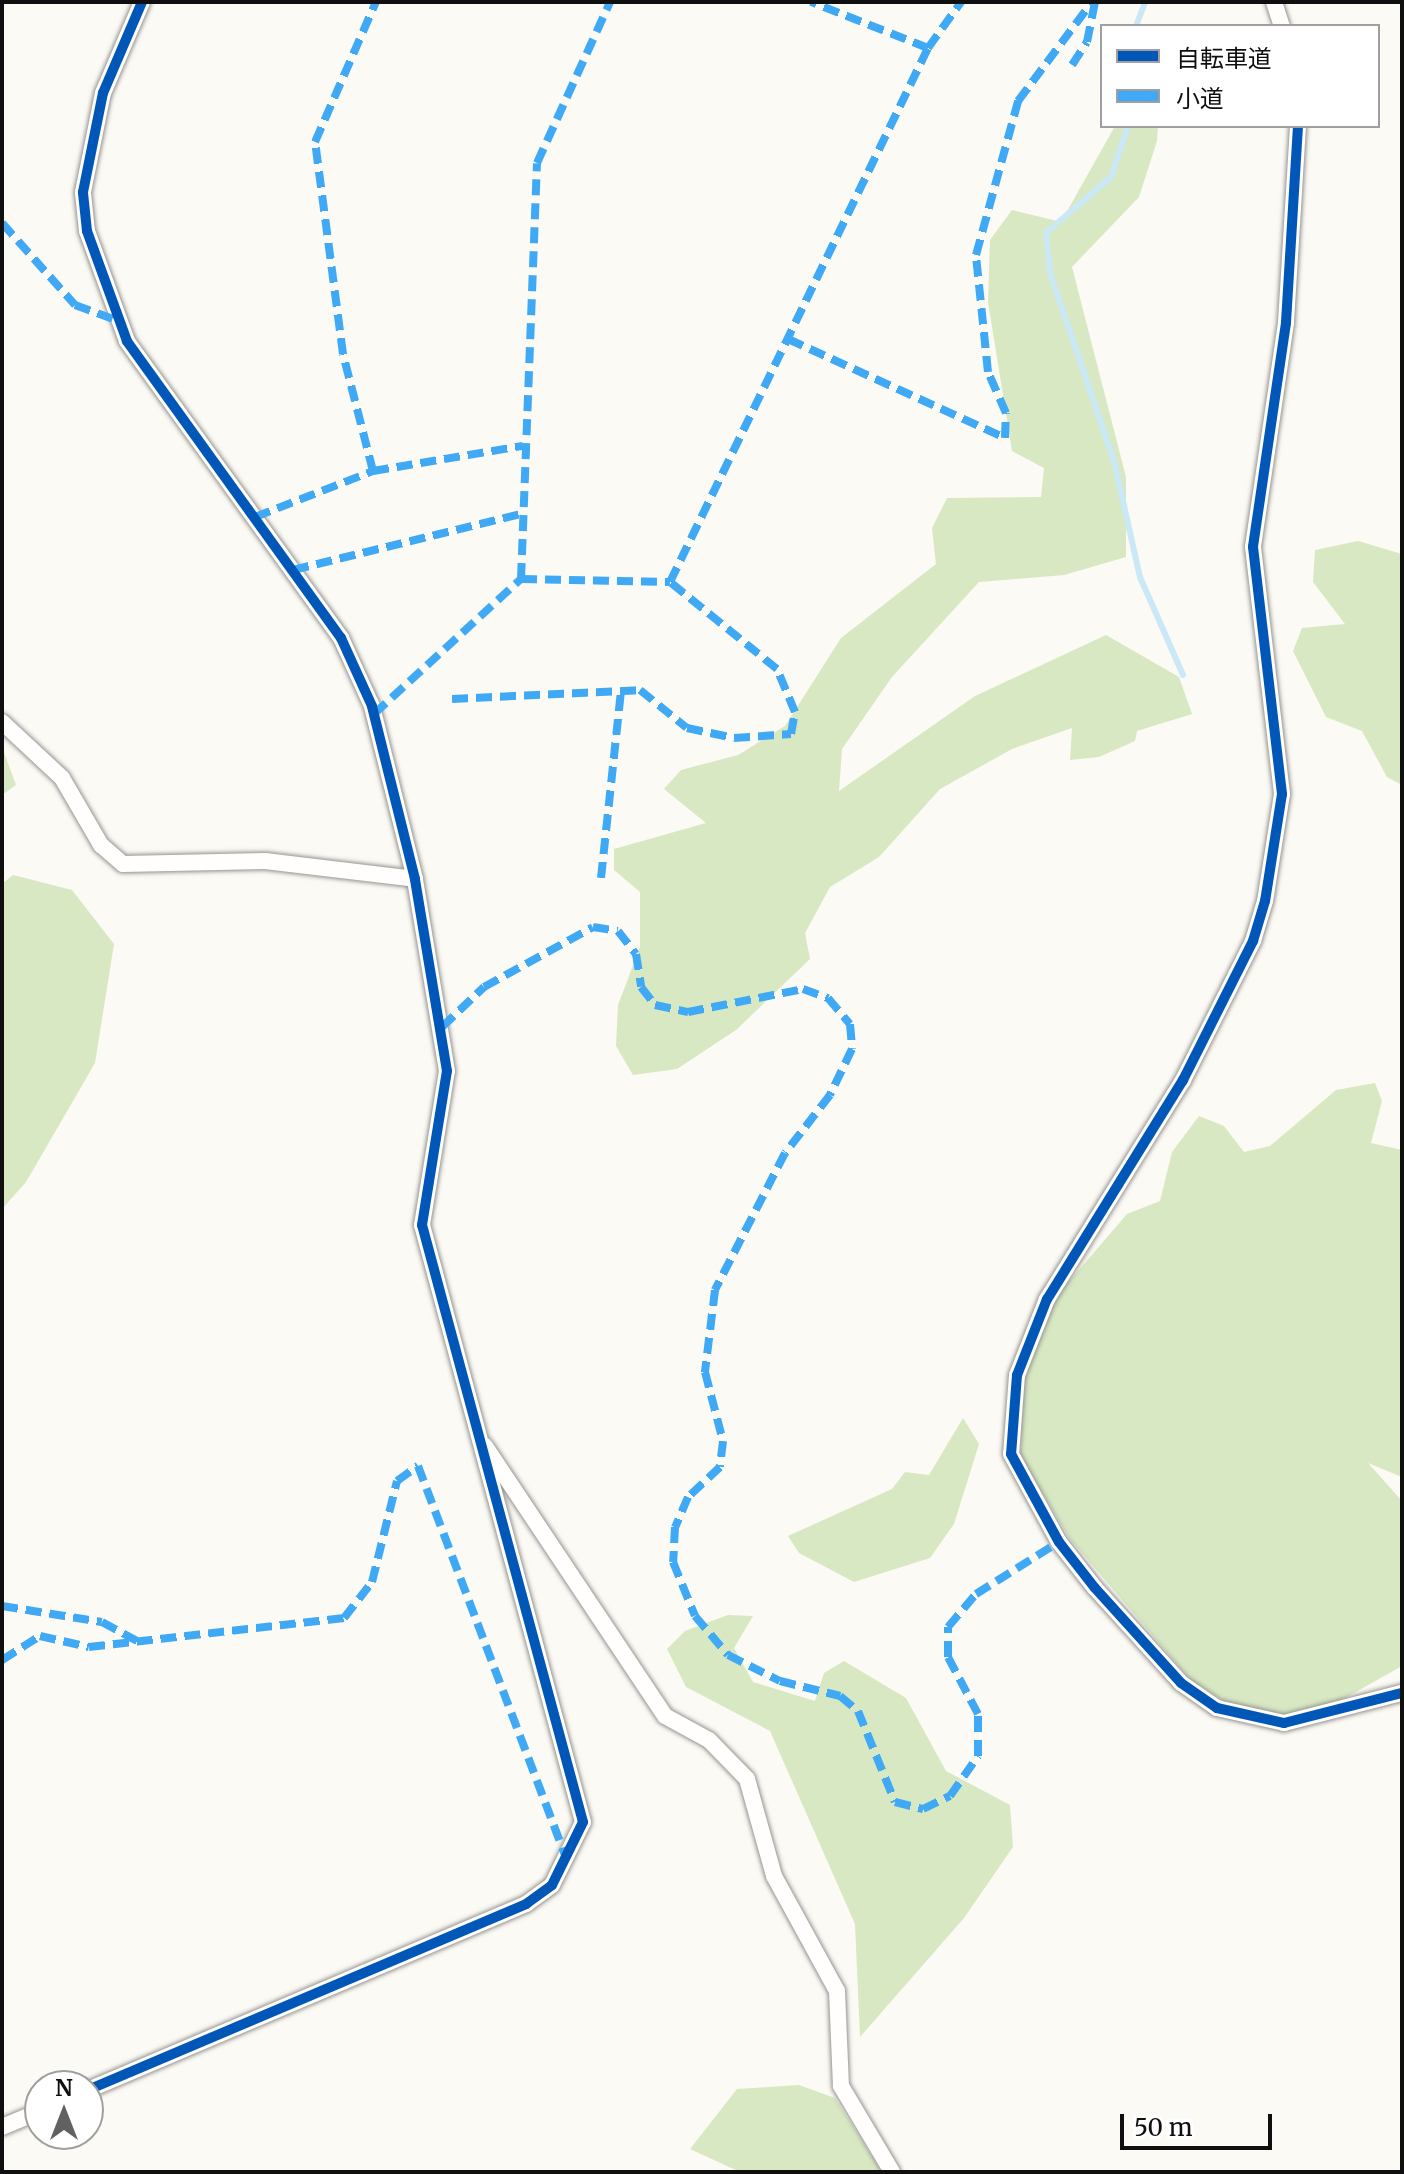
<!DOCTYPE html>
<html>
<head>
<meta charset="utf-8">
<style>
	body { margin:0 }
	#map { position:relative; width:1404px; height:2174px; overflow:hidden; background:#fcfaf4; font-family:Merriweather,"Noto Sans JP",serif }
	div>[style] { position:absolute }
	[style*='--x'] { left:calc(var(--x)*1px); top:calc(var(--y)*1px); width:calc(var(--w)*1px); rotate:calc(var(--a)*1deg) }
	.forest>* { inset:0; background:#d7e8c2 }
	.stream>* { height:6px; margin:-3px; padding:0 3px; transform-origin:3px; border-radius:3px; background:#cae8f5 }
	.roads { filter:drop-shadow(0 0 2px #969592) drop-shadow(0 0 2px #969592) }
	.street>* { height:16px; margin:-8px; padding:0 8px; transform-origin:8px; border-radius:8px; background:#fffefd }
	.quiet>* { height:8px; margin-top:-4px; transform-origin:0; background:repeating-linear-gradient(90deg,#3fa9f5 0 16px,transparent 0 24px) }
	.cycleway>* { height:10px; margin:-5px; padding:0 5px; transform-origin:5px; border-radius:5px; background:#0057b8 }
	span { translate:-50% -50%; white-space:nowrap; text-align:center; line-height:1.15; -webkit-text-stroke:8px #fff; paint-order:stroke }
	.frame { position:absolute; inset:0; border:4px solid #0f0f0f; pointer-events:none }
	.legend { position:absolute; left:1100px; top:24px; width:280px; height:104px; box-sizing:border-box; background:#fff; border:2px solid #9f9f9f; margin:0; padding:10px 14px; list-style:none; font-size:24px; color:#0f0f0f }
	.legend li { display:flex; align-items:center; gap:16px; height:40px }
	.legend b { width:40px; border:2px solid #9f9f9f }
	.north { position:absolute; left:24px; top:2070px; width:80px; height:80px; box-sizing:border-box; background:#fff; border:2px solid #9f9f9f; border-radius:50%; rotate:0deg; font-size:22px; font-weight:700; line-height:32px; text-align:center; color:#0f0f0f }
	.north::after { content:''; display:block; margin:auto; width:28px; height:36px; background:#62615f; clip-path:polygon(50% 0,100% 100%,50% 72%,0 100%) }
	.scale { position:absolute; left:1120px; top:2114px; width:152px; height:36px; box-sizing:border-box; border:4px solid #0f0f0f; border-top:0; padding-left:10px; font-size:24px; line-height:28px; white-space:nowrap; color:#0f0f0f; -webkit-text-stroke:6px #fff; paint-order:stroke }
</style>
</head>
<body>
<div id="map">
	<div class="forest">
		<i style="clip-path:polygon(1115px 126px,1158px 126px,1157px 141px,1139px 197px,1072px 267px,1126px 477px,1126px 557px,1064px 575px,979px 582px,892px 677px,842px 749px,839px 791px,975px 696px,1106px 635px,1179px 677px,1192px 714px,1137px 731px,1135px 741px,1099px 757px,1070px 760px,1072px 728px,1012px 749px,940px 789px,879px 857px,830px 887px,805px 933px,810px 959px,736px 1030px,677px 1069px,633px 1075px,616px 1046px,618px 1005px,640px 947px,640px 892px,614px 870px,614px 849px,706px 823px,664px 789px,681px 770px,738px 755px,785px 726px,841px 638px,936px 564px,932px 528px,947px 498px,1041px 497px,1044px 468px,1012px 451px,988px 302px,990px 240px,1012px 210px,1061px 222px)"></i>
		<i style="clip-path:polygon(1358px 541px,1402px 554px,1402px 785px,1387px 777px,1362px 731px,1326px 717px,1293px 651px,1302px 628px,1345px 624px,1313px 582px,1315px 550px)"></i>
		<i style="clip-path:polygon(2px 747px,16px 785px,2px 795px)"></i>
		<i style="clip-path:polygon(13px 875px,72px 890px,114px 944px,95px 1063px,26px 1182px,2px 1209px,2px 884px)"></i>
		<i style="clip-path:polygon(1375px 1083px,1382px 1101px,1371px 1143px,1402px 1150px,1402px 1477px,1368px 1463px,1402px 1501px,1402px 1666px,1331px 1706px,1287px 1717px,1227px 1703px,1190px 1679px,1070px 1539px,1020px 1455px,1024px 1381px,1054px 1299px,1127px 1214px,1160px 1201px,1172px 1152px,1199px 1116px,1224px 1126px,1244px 1152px,1270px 1146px,1336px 1090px)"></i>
		<i style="clip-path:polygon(963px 1418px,979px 1444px,954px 1524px,930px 1558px,854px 1582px,799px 1553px,788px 1536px,892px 1489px,905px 1472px,929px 1475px)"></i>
		<i style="clip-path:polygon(728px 1615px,753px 1616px,734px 1648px,753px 1682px,815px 1701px,824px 1673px,844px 1661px,906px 1698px,946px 1771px,1010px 1805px,1013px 1847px,964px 1918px,860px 2037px,855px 1924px,770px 1731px,686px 1687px,667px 1649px,685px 1631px)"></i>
		<i style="clip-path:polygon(799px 2085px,835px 2098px,882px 2172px,740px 2172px,690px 2149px,737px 2089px)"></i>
	</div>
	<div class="stream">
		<i style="--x:1136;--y:26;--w:26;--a:-69"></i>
		<i style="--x:1128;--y:126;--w:54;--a:108.4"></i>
		<i style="--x:1111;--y:177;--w:86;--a:139.3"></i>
		<i style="--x:1046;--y:233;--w:40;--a:84.3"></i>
		<i style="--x:1050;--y:273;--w:199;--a:71.2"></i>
		<i style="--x:1114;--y:461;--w:119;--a:77.4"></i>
		<i style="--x:1140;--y:577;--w:107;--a:66.3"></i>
	</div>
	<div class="roads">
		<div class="street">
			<i style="--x:1274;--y:2;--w:25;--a:72"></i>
			<i style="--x:1298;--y:126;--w:197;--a:93.5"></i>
			<i style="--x:1286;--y:323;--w:226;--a:98.4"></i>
			<i style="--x:1253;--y:547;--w:249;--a:83.3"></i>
			<i style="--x:1282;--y:794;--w:108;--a:99"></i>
			<i style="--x:1265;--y:901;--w:42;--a:106.7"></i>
			<i style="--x:1253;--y:941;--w:156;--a:116.7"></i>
			<i style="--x:1183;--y:1080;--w:258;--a:121.8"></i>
			<i style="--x:1047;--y:1299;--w:82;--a:111.5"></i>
			<i style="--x:1017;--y:1375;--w:79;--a:94.3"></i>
			<i style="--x:1011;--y:1454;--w:100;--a:61.4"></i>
			<i style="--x:1059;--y:1542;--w:58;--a:52"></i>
			<i style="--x:1095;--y:1588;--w:128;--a:47.8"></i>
			<i style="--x:1181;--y:1683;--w:44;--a:34.8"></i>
			<i style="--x:1217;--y:1708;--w:69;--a:12.6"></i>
			<i style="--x:1284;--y:1723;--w:122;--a:-14.3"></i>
			<i style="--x:2;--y:722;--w:82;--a:43"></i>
			<i style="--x:62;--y:778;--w:78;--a:59.8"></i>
			<i style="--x:101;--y:845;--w:29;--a:41"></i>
			<i style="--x:123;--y:864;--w:142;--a:-1.2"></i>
			<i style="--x:265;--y:861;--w:151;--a:6.8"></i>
			<i style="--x:485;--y:1446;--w:324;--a:56.3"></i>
			<i style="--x:665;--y:1716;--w:50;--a:28.6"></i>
			<i style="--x:709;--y:1740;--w:54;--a:45.7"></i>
			<i style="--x:747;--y:1779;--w:101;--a:74.4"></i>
			<i style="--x:774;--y:1876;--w:131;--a:61.3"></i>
			<i style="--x:837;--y:1991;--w:95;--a:87.6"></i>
			<i style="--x:841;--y:2086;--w:100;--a:59.3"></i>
			<i style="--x:88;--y:2090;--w:476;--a:-23"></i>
			<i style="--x:526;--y:1904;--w:32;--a:-36"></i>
			<i style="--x:552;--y:1885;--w:70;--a:-63.8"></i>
			<i style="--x:583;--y:1822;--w:618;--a:-105.09"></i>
			<i style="--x:422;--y:1225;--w:156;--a:-80.8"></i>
			<i style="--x:447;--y:1071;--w:195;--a:-99.5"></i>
			<i style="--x:415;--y:879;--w:178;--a:-104"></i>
			<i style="--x:372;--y:706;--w:75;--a:-114.5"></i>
			<i style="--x:341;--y:638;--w:366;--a:-125.8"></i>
			<i style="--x:127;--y:341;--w:117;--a:-110"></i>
			<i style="--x:87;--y:231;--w:39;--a:-96"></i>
			<i style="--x:83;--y:192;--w:101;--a:-78.6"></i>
			<i style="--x:103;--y:93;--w:99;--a:-66.8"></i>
			<i style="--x:2;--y:2127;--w:41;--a:-22.8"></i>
		</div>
	</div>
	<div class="quiet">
		<i style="--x:928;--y:48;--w:57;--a:-54.3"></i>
		<i style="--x:1072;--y:65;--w:27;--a:-57"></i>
		<i style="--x:1087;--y:42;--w:41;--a:-78.7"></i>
		<i style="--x:2;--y:223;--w:110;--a:48.3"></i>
		<i style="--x:75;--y:305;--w:40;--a:20.2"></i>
		<i style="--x:788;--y:339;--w:239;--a:24.5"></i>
		<i style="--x:1005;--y:438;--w:25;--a:-88"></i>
		<i style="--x:1006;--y:413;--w:45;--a:-113.7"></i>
		<i style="--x:988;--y:372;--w:118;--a:-95.9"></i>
		<i style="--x:976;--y:255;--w:160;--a:-74.7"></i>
		<i style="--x:1018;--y:101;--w:124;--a:-53.2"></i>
		<i style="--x:373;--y:471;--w:121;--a:-104.4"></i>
		<i style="--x:343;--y:354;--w:214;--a:-97.5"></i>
		<i style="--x:315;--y:142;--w:153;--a:-66.5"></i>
		<i style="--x:255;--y:517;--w:127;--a:-21.3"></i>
		<i style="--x:373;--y:471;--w:152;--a:-9.5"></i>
		<i style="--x:293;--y:570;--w:235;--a:-13.8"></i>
		<i style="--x:521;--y:579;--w:416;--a:-87.8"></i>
		<i style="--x:537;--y:163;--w:177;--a:-65.6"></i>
		<i style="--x:452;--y:699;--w:188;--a:-2.7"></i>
		<i style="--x:640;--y:690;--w:60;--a:39"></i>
		<i style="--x:687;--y:728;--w:48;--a:12"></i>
		<i style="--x:734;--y:738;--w:57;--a:-4"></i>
		<i style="--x:791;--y:734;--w:22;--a:-80"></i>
		<i style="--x:795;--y:712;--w:47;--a:-112.7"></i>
		<i style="--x:777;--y:669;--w:138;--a:-140.9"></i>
		<i style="--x:374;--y:714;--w:200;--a:-42.6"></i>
		<i style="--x:521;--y:579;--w:149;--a:1.2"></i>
		<i style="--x:670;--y:582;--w:593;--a:-64.21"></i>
		<i style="--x:928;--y:48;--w:126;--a:-158.5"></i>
		<i style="--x:601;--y:878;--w:188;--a:-83.9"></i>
		<i style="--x:442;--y:1027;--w:58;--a:-43.6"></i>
		<i style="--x:484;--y:987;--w:124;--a:-28.8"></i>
		<i style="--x:593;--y:927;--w:25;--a:9"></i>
		<i style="--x:618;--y:931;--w:29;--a:52"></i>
		<i style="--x:636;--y:954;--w:33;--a:81"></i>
		<i style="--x:641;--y:987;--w:23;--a:52"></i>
		<i style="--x:655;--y:1005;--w:34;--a:12"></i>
		<i style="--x:688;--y:1012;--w:117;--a:-11.3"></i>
		<i style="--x:803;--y:989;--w:27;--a:20"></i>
		<i style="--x:828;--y:998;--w:34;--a:50"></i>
		<i style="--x:850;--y:1024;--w:25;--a:85"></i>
		<i style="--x:852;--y:1049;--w:51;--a:115.6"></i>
		<i style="--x:830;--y:1095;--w:73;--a:127.8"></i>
		<i style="--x:785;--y:1153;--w:154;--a:117.1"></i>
		<i style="--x:715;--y:1290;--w:83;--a:97"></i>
		<i style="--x:705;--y:1372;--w:71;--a:75.4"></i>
		<i style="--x:723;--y:1441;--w:26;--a:97"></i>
		<i style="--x:720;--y:1467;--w:44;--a:136.8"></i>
		<i style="--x:688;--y:1497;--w:33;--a:113"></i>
		<i style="--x:675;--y:1527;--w:35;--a:93"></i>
		<i style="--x:673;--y:1562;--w:58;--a:67.8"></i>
		<i style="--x:695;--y:1616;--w:51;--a:49.8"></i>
		<i style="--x:728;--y:1655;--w:58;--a:26.6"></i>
		<i style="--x:780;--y:1681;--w:62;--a:14"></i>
		<i style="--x:840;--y:1696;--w:23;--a:40"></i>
		<i style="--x:858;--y:1711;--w:98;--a:67.9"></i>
		<i style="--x:895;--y:1802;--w:29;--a:14"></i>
		<i style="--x:923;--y:1809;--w:30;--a:-26"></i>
		<i style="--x:950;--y:1796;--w:49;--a:-55"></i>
		<i style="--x:978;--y:1756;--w:42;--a:-90"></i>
		<i style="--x:978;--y:1714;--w:64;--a:-117.8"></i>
		<i style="--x:948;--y:1657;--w:30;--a:-90"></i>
		<i style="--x:948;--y:1627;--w:43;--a:-49.7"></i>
		<i style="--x:976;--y:1594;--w:98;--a:-32.1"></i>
		<i style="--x:2;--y:1606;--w:101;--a:9.1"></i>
		<i style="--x:102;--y:1622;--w:42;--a:28.4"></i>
		<i style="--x:2;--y:1660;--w:45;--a:-32.3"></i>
		<i style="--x:40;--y:1636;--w:50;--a:12.7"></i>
		<i style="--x:89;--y:1647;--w:257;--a:-6.5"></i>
		<i style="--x:344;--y:1618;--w:46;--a:-52.1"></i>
		<i style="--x:372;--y:1582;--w:104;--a:-76.1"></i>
		<i style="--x:397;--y:1481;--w:26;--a:-36"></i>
		<i style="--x:418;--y:1466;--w:418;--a:69.3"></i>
	</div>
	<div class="cycleway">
		<i style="--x:1298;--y:126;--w:197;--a:93.5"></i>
		<i style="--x:1286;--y:323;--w:226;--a:98.4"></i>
		<i style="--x:1253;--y:547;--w:249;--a:83.3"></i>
		<i style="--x:1282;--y:794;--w:108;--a:99"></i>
		<i style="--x:1265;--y:901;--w:42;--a:106.7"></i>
		<i style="--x:1253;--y:941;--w:156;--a:116.7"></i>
		<i style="--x:1183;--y:1080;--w:258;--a:121.8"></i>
		<i style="--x:1047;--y:1299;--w:82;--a:111.5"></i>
		<i style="--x:1017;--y:1375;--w:79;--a:94.3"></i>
		<i style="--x:1011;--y:1454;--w:100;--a:61.4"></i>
		<i style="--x:1059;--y:1542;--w:58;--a:52"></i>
		<i style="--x:1095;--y:1588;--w:128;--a:47.8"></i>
		<i style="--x:1181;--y:1683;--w:44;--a:34.8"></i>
		<i style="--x:1217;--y:1708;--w:69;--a:12.6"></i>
		<i style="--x:1284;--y:1723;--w:122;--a:-14.3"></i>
		<i style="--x:88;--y:2090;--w:476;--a:-23"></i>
		<i style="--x:526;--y:1904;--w:32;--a:-36"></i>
		<i style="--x:552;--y:1885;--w:70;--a:-63.8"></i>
		<i style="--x:583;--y:1822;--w:618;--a:-105.09"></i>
		<i style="--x:422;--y:1225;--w:156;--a:-80.8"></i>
		<i style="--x:447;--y:1071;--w:195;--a:-99.5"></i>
		<i style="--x:415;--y:879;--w:178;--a:-104"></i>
		<i style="--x:372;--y:706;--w:75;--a:-114.5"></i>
		<i style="--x:341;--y:638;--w:366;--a:-125.8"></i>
		<i style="--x:127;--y:341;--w:117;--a:-110"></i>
		<i style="--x:87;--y:231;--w:39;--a:-96"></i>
		<i style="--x:83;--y:192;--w:101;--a:-78.6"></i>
		<i style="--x:103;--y:93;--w:99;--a:-66.8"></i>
	</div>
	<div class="frame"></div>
	<ul class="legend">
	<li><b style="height:10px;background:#0057b8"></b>自転車道</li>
	<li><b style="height:10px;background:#3fa9f5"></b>小道</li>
	</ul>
	<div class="north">N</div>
	<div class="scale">50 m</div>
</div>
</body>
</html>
